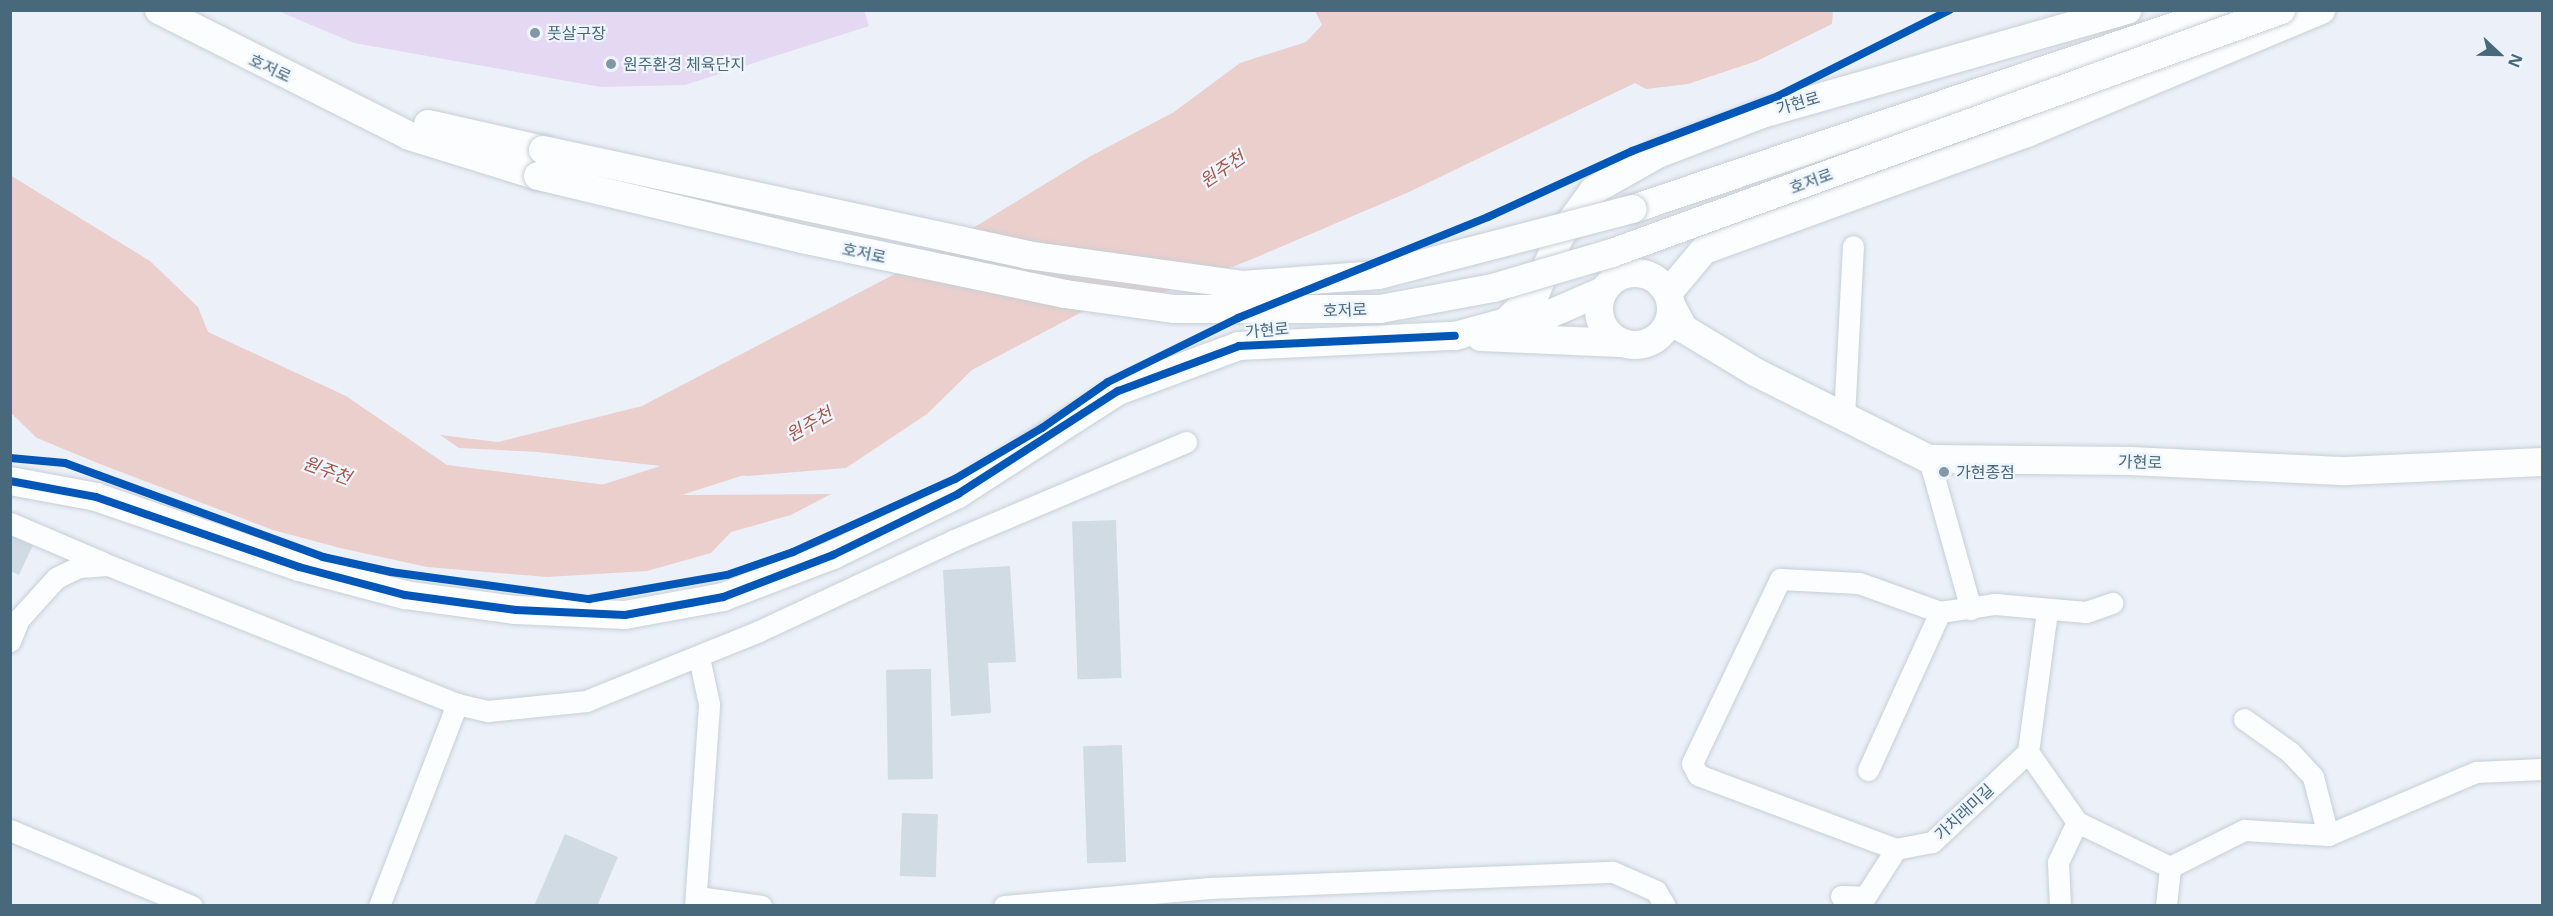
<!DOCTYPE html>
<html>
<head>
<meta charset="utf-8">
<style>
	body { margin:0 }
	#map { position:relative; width:2553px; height:916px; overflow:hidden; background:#ecf1f9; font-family:"Open Sans","Noto Sans KR",sans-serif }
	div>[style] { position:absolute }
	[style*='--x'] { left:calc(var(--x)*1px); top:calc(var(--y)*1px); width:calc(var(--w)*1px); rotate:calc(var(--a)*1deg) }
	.green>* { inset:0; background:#e4d8f3 }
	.water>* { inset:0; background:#ebcfcc }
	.river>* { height:34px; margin:-17px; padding:0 17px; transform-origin:17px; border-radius:17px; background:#ebcfcc }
	.building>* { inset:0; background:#d0dbe4; transform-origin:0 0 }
	.roads { filter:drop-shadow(0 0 2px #c7cfd6) drop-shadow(0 0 2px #c7cfd6) }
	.street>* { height:21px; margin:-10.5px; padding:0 10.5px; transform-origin:10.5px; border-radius:10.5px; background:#fcfdfe }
	.secondary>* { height:28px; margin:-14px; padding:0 14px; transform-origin:14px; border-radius:14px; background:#fcfdfe }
	.secondary>.ring { margin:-14px; padding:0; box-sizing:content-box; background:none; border:28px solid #fcfdfe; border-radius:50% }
	.bridges { filter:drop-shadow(0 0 2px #c7cfd7) drop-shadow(0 0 2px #c7cfd7) }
	.secondary-bridge>* { height:28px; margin:-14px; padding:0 14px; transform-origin:14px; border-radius:14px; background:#fcfdfe }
	.cycleway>* { height:8px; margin:-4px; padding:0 4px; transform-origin:4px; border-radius:4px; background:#0057b8 }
	.dots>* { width:16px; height:16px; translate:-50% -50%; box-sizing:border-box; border:3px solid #eff5ff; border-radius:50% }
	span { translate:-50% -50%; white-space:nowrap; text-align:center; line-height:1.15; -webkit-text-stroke:4.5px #eff5ff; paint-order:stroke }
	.poi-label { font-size:16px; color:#48697b }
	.left { translate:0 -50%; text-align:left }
	.street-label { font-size:16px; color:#48697b }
	.water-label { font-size:18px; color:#a75747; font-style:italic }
	.frame { position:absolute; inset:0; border:12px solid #48697b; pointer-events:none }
	.north { position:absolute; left:2469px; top:24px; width:60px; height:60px; -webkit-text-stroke:4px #eff5ff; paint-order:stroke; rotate:112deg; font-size:16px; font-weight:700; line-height:24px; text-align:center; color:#48697b }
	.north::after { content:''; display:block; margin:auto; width:21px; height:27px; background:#48697b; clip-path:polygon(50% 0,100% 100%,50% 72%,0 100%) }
</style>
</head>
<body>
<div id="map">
	<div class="green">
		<i style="clip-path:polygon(864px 10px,869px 26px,685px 85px,601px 87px,354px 43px,278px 11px)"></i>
	</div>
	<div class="water">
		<i style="clip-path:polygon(1315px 11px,1833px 11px,1832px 24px,1757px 61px,1688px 84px,1646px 89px,1635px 83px,1409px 192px,1250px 260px,1146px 299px,1084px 311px,972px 370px,927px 414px,846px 468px,748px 476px,538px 452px,459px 448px,440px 435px,498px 442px,642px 406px,914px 264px,1089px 157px,1174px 112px,1240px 63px,1306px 42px,1322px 25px)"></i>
		<i style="clip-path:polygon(10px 175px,150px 261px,198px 307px,208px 332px,346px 396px,447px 465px,687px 495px,831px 494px,791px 515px,731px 532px,711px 553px,647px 571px,547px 577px,427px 567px,340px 548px,273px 530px,100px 464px,37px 438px,11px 413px)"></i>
	</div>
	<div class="river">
		<i style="--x:601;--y:503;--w:153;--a:-17.8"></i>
	</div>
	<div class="building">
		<i style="left:1116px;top:520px;width:158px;height:44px;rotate:88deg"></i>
		<i style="clip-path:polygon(10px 535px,33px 545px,19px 575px,10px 571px)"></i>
		<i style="clip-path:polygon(1010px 566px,1016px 662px,988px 663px,991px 713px,951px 716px,943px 570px)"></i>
		<i style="left:931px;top:669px;width:110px;height:45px;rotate:89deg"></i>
		<i style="left:1122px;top:745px;width:117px;height:39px;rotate:88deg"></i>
		<i style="left:902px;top:813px;width:36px;height:63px;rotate:2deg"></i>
		<i style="clip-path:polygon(565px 834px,618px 857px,597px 906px,534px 906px)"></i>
	</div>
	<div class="roads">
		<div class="street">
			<i style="--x:1844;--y:417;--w:171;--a:-87"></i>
			<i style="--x:1929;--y:459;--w:156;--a:74.4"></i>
			<i style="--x:10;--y:523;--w:102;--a:23.1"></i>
			<i style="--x:10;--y:641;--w:24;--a:-68"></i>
			<i style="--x:19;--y:619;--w:55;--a:-47.9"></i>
			<i style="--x:56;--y:578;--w:25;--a:-26"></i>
			<i style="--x:79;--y:567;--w:29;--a:-4"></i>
			<i style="--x:108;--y:565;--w:376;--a:21.7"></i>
			<i style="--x:457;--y:704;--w:32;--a:13"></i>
			<i style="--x:488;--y:711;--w:99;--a:-5.8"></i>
			<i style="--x:586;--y:701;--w:187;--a:-22"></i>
			<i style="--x:759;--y:631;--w:215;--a:-25"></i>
			<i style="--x:954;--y:540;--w:252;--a:-22.9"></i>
			<i style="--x:2244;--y:719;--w:57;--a:35.7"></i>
			<i style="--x:2290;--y:752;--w:34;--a:47"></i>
			<i style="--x:2313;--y:777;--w:60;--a:75.5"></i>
			<i style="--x:2028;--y:752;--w:132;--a:136.8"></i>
			<i style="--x:1932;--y:842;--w:37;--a:169"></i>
			<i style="--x:1896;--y:849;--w:211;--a:-159.5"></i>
			<i style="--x:1698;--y:775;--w:13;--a:-117"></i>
			<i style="--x:1692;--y:763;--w:204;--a:-64.4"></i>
			<i style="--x:1780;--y:579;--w:79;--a:2.9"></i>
			<i style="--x:1859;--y:583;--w:86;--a:19.7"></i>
			<i style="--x:1940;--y:612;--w:56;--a:-8.3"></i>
			<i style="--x:1995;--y:604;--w:91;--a:5"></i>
			<i style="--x:2086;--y:612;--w:28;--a:-19"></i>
			<i style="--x:2028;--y:752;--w:85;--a:55"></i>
			<i style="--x:2077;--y:822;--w:103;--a:25.8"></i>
			<i style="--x:2170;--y:867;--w:83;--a:-26.6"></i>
			<i style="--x:2244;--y:830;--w:84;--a:3.4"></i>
			<i style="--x:2328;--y:835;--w:161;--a:-23.1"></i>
			<i style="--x:2476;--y:772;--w:66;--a:-2.6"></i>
			<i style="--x:2028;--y:752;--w:142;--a:-82.3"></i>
			<i style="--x:1868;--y:770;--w:174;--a:-65.5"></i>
			<i style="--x:10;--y:830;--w:197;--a:22.7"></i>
			<i style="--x:1841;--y:896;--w:24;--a:2"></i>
			<i style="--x:1865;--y:897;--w:57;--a:-57.1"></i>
			<i style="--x:698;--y:897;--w:64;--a:8.1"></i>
			<i style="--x:379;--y:906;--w:217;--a:-68.9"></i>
			<i style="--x:695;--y:906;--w:202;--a:-86"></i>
			<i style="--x:709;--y:704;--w:48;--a:-102"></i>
			<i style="--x:1004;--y:906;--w:207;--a:-5"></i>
			<i style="--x:1210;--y:888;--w:403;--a:-2.3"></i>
			<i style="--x:1613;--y:872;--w:47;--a:23.8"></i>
			<i style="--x:1656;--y:891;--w:17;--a:59"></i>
			<i style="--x:2060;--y:906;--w:44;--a:-92.6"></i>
			<i style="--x:2058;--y:862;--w:44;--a:-64.6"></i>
			<i style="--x:2166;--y:906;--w:39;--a:-84"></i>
		</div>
		<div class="secondary">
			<i style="--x:159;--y:10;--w:280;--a:26.7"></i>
			<i style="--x:409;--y:136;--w:135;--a:17.2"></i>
			<i style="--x:428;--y:124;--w:118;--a:12.7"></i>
			<i style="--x:1633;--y:209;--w:623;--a:-18.64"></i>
			<i class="ring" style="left:1599px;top:273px;width:44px;height:44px"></i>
			<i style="--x:1668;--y:293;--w:56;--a:-50.1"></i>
			<i style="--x:1704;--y:250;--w:344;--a:-19.9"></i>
			<i style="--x:2027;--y:133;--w:319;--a:-22.7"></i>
			<i style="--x:1671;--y:305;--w:27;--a:62"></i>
			<i style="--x:1684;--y:329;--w:85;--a:31.1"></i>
			<i style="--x:1757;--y:373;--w:192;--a:26.6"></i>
			<i style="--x:1929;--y:459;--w:201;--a:0.6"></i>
			<i style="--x:2130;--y:461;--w:216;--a:2.7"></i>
			<i style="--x:2346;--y:471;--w:196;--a:-2.6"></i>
			<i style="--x:1506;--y:322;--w:37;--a:-8"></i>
			<i style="--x:1543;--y:317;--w:65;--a:-23.4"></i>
			<i style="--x:1481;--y:337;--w:139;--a:2.5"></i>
			<i style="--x:10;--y:481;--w:87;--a:10.5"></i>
			<i style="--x:96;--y:497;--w:215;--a:19"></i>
			<i style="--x:299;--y:567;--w:110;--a:14.8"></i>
			<i style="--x:405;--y:595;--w:112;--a:7.7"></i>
			<i style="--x:516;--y:610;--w:109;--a:2.6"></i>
			<i style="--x:625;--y:615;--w:100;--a:-10.4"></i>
			<i style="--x:723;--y:597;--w:118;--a:-20.9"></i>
			<i style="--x:833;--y:555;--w:139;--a:-26"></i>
			<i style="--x:958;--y:494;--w:190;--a:-32.8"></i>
			<i style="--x:1118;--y:391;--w:129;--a:-20.4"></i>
			<i style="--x:1239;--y:346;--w:216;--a:-2.7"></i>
			<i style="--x:1455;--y:336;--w:53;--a:-15.4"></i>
			<i style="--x:1506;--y:322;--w:42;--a:-45"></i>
			<i style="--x:1536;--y:292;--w:59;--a:-66.9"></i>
			<i style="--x:1559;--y:238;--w:59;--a:-53.9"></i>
			<i style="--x:1594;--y:190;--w:73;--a:-29.4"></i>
			<i style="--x:1658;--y:154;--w:111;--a:-21"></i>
			<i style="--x:1762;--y:114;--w:380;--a:-15.9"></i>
		</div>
	</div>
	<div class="bridges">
		<div class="secondary-bridge">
			<i style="--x:543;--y:150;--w:495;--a:12.2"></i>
			<i style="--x:1027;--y:255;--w:217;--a:7.9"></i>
			<i style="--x:1242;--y:285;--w:137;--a:-4.2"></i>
			<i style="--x:1379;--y:275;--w:262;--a:-14.6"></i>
			<i style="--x:538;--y:176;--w:271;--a:13.4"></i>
			<i style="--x:802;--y:239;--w:269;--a:11.8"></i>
			<i style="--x:1065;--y:294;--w:111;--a:7.8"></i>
			<i style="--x:1175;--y:309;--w:205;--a:0"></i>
			<i style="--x:1380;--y:309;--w:115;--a:-10.5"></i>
			<i style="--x:1493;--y:288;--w:124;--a:-16.4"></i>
			<i style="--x:1612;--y:253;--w:712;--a:-19.96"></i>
		</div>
	</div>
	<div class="cycleway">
		<i style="--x:10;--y:458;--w:55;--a:5.2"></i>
		<i style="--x:65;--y:463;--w:275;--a:20"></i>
		<i style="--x:323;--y:557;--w:70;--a:12.4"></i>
		<i style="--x:391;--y:572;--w:200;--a:7.8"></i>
		<i style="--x:589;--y:599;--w:140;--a:-9.9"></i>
		<i style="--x:727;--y:575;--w:70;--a:-19.2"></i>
		<i style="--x:793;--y:552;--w:178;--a:-24.3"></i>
		<i style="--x:955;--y:479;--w:101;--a:-30.4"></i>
		<i style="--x:1042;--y:428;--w:80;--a:-34.9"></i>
		<i style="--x:1108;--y:382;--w:145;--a:-26.2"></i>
		<i style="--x:1238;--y:318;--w:270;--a:-22"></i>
		<i style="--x:1488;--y:217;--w:158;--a:-24.6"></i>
		<i style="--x:1632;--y:151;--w:156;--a:-20.6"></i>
		<i style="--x:1778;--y:96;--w:192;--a:-26.6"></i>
		<i style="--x:10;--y:481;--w:87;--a:10.5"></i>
		<i style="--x:96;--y:497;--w:215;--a:19"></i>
		<i style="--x:299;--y:567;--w:110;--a:14.8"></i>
		<i style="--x:405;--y:595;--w:112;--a:7.7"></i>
		<i style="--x:516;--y:610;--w:109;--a:2.6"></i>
		<i style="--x:625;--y:615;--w:100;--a:-10.4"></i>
		<i style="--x:723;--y:597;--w:118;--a:-20.9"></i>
		<i style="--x:833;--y:555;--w:139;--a:-26"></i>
		<i style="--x:958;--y:494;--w:190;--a:-32.8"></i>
		<i style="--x:1118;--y:391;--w:129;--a:-20.4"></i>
		<i style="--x:1239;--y:346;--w:216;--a:-2.7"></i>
	</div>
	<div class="dots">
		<i style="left:535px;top:33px;background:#8199a7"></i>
		<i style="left:611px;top:64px;background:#8199a7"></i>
		<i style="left:1944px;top:472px;background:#8199a7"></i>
	</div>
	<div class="poi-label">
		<span class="left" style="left:547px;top:33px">풋살구장</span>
		<span class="left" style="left:623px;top:64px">원주환경 체육단지</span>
		<span class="left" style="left:1956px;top:472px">가현종점</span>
	</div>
	<div class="street-label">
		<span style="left:270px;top:68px;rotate:25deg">호저로</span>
		<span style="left:1798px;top:103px;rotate:-16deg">가현로</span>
		<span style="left:1811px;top:181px;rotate:-20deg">호저로</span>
		<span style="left:864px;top:253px;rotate:12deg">호저로</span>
		<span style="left:1345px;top:310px;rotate:-2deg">호저로</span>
		<span style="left:1267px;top:330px;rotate:-5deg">가현로</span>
		<span style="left:2140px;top:462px;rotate:2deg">가현로</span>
		<span style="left:1964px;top:812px;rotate:-43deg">가치래미길</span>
	</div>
	<div class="water-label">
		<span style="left:1222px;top:169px;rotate:-34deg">원주천</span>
		<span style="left:809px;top:424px;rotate:-30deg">원주천</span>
		<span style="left:327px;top:470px;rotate:20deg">원주천</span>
	</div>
	<div class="frame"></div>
	<div class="north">N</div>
</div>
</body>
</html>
